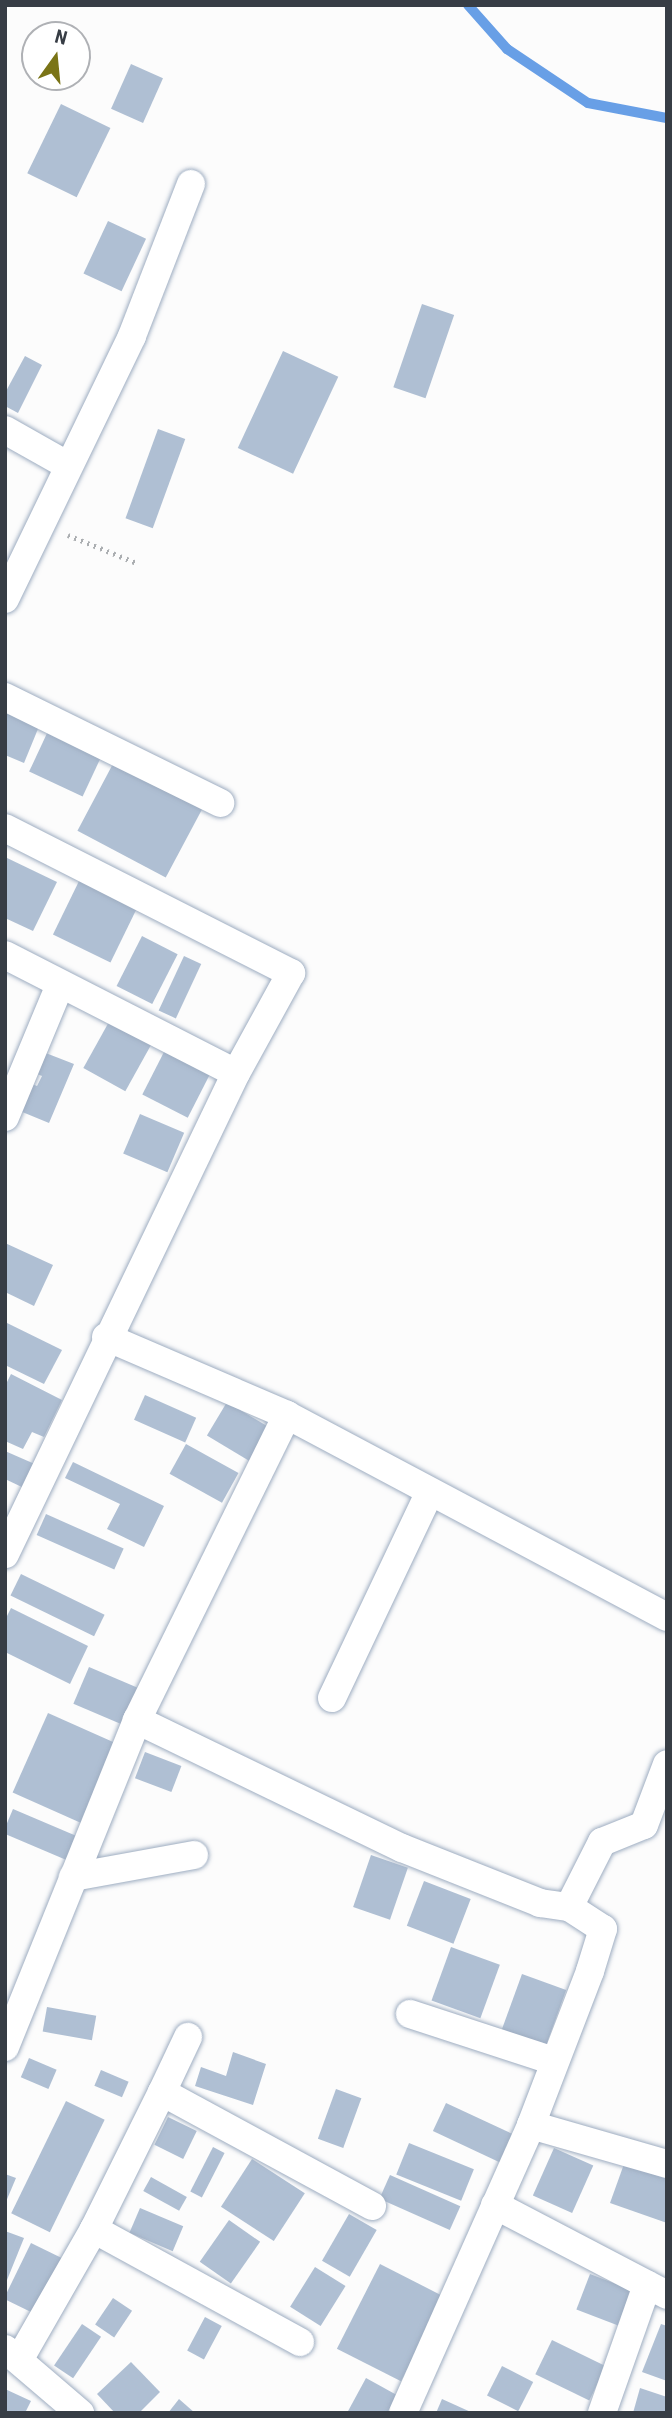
<!DOCTYPE html>
<html>
<head>
<meta charset="utf-8">
<style>
	body { margin:0 }
	#map { position:relative; width:672px; height:2418px; overflow:hidden; background:#fcfcfc; font-family:"Roboto Condensed",sans-serif }
	div>[style] { position:absolute }
	[style*='--x'] { left:calc(var(--x)*1px); top:calc(var(--y)*1px); width:calc(var(--w)*1px); rotate:calc(var(--a)*1deg) }
	.stream>* { height:10px; margin:-5px; padding:0 5px; transform-origin:5px; border-radius:5px; background:#689fe6 }
	.building>* { inset:0; background:#afbfd3; transform-origin:0 0 }
	.path>* { height:4.5px; margin-top:-2.25px; transform-origin:0; background:repeating-linear-gradient(90deg,#abaeb1 0 2px,transparent 0 7px) }
	.roads { filter:drop-shadow(0 0 2px #9eadc1) drop-shadow(0 0 2px #9eadc1) }
	.minor>* { height:28px; margin:-14px; padding:0 14px; transform-origin:14px; border-radius:14px; background:#fff }
	span { translate:-50% -50%; white-space:nowrap; text-align:center; line-height:1.15; -webkit-text-stroke:7px #fff; paint-order:stroke }
	.frame { position:absolute; inset:0; border:7px solid #373d45; pointer-events:none }
	.north { position:absolute; left:21px; top:21px; width:70px; height:70px; box-sizing:border-box; background:#fff; border:2px solid #afb1b5; border-radius:50%; rotate:15deg; font-size:19px; font-weight:700; line-height:28px; text-align:center; color:#373d45 }
	.north::after { content:''; display:block; margin:auto; width:24px; height:32px; background:#7a7417; clip-path:polygon(50% 0,100% 100%,50% 72%,0 100%) }
</style>
</head>
<body>
<div id="map">
	<div class="stream">
		<i style="--x:468;--y:5;--w:59;--a:48.4"></i>
		<i style="--x:507;--y:49;--w:97;--a:33.7"></i>
		<i style="--x:588;--y:103;--w:80;--a:10.8"></i>
	</div>
	<div class="building">
		<i style="left:131px;top:64px;width:35px;height:49px;rotate:24deg"></i>
		<i style="left:61px;top:104px;width:55px;height:77px;rotate:26deg"></i>
		<i style="left:108px;top:221px;width:42px;height:58px;rotate:25deg"></i>
		<i style="left:422px;top:304px;width:34px;height:88px;rotate:19deg"></i>
		<i style="left:283px;top:351px;width:61px;height:107px;rotate:25deg"></i>
		<i style="clip-path:polygon(25px 356px,42px 365px,18px 413px,5px 406px,5px 393px)"></i>
		<i style="left:158px;top:429px;width:29px;height:95px;rotate:20deg"></i>
		<i style="clip-path:polygon(5px 710px,40px 724px,24px 763px,5px 755px)"></i>
		<i style="left:49px;top:729px;width:59px;height:47px;rotate:25deg"></i>
		<i style="left:115px;top:760px;width:100px;height:80px;rotate:28deg"></i>
		<i style="clip-path:polygon(5px 857px,57px 882px,33px 931px,5px 918px)"></i>
		<i style="left:81px;top:877px;width:64px;height:64px;rotate:26deg"></i>
		<i style="left:142px;top:936px;width:40px;height:56px;rotate:27deg"></i>
		<i style="left:184px;top:956px;width:19px;height:60px;rotate:25deg"></i>
		<i style="left:110px;top:1020px;width:48px;height:55px;rotate:29deg"></i>
		<i style="clip-path:polygon(38px 1050px,74px 1064px,49px 1123px,15px 1109px,25px 1081px,37px 1086px,42px 1076px,30px 1071px)"></i>
		<i style="left:165px;top:1050px;width:51px;height:50px;rotate:27deg"></i>
		<i style="left:140px;top:1114px;width:48px;height:43px;rotate:23deg"></i>
		<i style="clip-path:polygon(5px 1243px,53px 1265px,34px 1306px,5px 1292px)"></i>
		<i style="clip-path:polygon(5px 1322px,62px 1350px,44px 1384px,5px 1365px)"></i>
		<i style="clip-path:polygon(11px 1374px,62px 1400px,44px 1437px,32px 1432px,23px 1449px,5px 1441px,5px 1386px)"></i>
		<i style="left:145px;top:1395px;width:56px;height:27px;rotate:24deg"></i>
		<i style="left:227px;top:1402px;width:52px;height:39px;rotate:31deg"></i>
		<i style="left:186px;top:1444px;width:60px;height:34px;rotate:29deg"></i>
		<i style="clip-path:polygon(5px 1451px,37px 1465px,26px 1489px,5px 1479px)"></i>
		<i style="clip-path:polygon(73px 1462px,164px 1506px,144px 1547px,107px 1529px,120px 1504px,65px 1478px)"></i>
		<i style="left:46px;top:1514px;width:85px;height:23px;rotate:24deg"></i>
		<i style="left:21px;top:1574px;width:93px;height:24px;rotate:26deg"></i>
		<i style="clip-path:polygon(11px 1608px,88px 1646px,70px 1684px,5px 1652px,5px 1620px)"></i>
		<i style="left:89px;top:1667px;width:58px;height:40px;rotate:23deg"></i>
		<i style="left:48px;top:1713px;width:78px;height:87px;rotate:24deg"></i>
		<i style="left:145px;top:1752px;width:39px;height:28px;rotate:21deg"></i>
		<i style="left:13px;top:1809px;width:69px;height:26px;rotate:23deg"></i>
		<i style="left:371px;top:1855px;width:39px;height:55px;rotate:19deg"></i>
		<i style="left:424px;top:1881px;width:50px;height:48px;rotate:21deg"></i>
		<i style="left:451px;top:1947px;width:52px;height:57px;rotate:20deg"></i>
		<i style="left:522px;top:1974px;width:47px;height:59px;rotate:20deg"></i>
		<i style="left:47px;top:2007px;width:50px;height:25px;rotate:10deg"></i>
		<i style="clip-path:polygon(233px 2052px,266px 2064px,253px 2105px,195px 2086px,201px 2067px,226px 2076px)"></i>
		<i style="left:29px;top:2058px;width:30px;height:21px;rotate:23deg"></i>
		<i style="left:101px;top:2070px;width:30px;height:17px;rotate:23deg"></i>
		<i style="left:336px;top:2089px;width:27px;height:53px;rotate:20deg"></i>
		<i style="left:66px;top:2101px;width:43px;height:125px;rotate:26deg"></i>
		<i style="left:446px;top:2103px;width:77px;height:31px;rotate:25deg"></i>
		<i style="left:168px;top:2117px;width:32px;height:31px;rotate:26deg"></i>
		<i style="left:409px;top:2143px;width:70px;height:34px;rotate:22deg"></i>
		<i style="left:213px;top:2147px;width:13px;height:50px;rotate:27deg"></i>
		<i style="left:554px;top:2148px;width:43px;height:52px;rotate:24deg"></i>
		<i style="left:252px;top:2159px;width:63px;height:57px;rotate:33deg"></i>
		<i style="clip-path:polygon(624px 2164px,667px 2179px,667px 2223px,610px 2203px)"></i>
		<i style="clip-path:polygon(5px 2174px,16px 2178px,5px 2204px)"></i>
		<i style="left:390px;top:2175px;width:77px;height:26px;rotate:24deg"></i>
		<i style="left:151px;top:2177px;width:41px;height:16px;rotate:29deg"></i>
		<i style="left:140px;top:2208px;width:47px;height:27px;rotate:23deg"></i>
		<i style="left:349px;top:2214px;width:32px;height:54px;rotate:30deg"></i>
		<i style="left:229px;top:2220px;width:38px;height:51px;rotate:35deg"></i>
		<i style="clip-path:polygon(5px 2231px,24px 2238px,5px 2285px)"></i>
		<i style="left:31px;top:2243px;width:37px;height:62px;rotate:26deg"></i>
		<i style="left:380px;top:2264px;width:72px;height:95px;rotate:27deg"></i>
		<i style="left:315px;top:2267px;width:36px;height:47px;rotate:32deg"></i>
		<i style="left:590px;top:2274px;width:51px;height:38px;rotate:21deg"></i>
		<i style="left:113px;top:2298px;width:23px;height:32px;rotate:34deg"></i>
		<i style="left:205px;top:2317px;width:19px;height:38px;rotate:28deg"></i>
		<i style="left:82px;top:2324px;width:23px;height:50px;rotate:34deg"></i>
		<i style="clip-path:polygon(661px 2324px,667px 2326px,667px 2381px,642px 2372px)"></i>
		<i style="left:552px;top:2340px;width:60px;height:38px;rotate:26deg"></i>
		<i style="clip-path:polygon(131px 2362px,160px 2392px,139px 2413px,115px 2413px,97px 2394px)"></i>
		<i style="left:502px;top:2366px;width:35px;height:33px;rotate:27deg"></i>
		<i style="clip-path:polygon(366px 2378px,404px 2399px,397px 2413px,347px 2413px)"></i>
		<i style="clip-path:polygon(640px 2388px,667px 2397px,667px 2413px,633px 2413px)"></i>
		<i style="clip-path:polygon(5px 2389px,31px 2401px,25px 2413px,5px 2413px)"></i>
		<i style="clip-path:polygon(179px 2399px,195px 2413px,168px 2413px)"></i>
		<i style="clip-path:polygon(442px 2399px,473px 2413px,436px 2413px)"></i>
	</div>
	<div class="path">
		<i style="--x:68;--y:535;--w:74;--a:22.1"></i>
	</div>
	<div class="roads">
		<div class="minor">
			<i style="--x:5;--y:430;--w:73;--a:29.4"></i>
			<i style="--x:5;--y:599;--w:292;--a:-64.2"></i>
			<i style="--x:132;--y:336;--w:163;--a:-68.8"></i>
			<i style="--x:5;--y:697;--w:240;--a:26.2"></i>
			<i style="--x:5;--y:828;--w:321;--a:26.9"></i>
			<i style="--x:291;--y:973;--w:114;--a:118.8"></i>
			<i style="--x:5;--y:955;--w:259;--a:27.1"></i>
			<i style="--x:236;--y:1073;--w:534;--a:115.65"></i>
			<i style="--x:5;--y:1117;--w:143;--a:-67.4"></i>
			<i style="--x:106;--y:1337;--w:197;--a:23.3"></i>
			<i style="--x:287;--y:1415;--w:430;--a:28"></i>
			<i style="--x:332;--y:1698;--w:228;--a:-64.6"></i>
			<i style="--x:137;--y:1720;--w:294;--a:25.8"></i>
			<i style="--x:402;--y:1848;--w:149;--a:21.7"></i>
			<i style="--x:540;--y:1903;--w:29;--a:8"></i>
			<i style="--x:73;--y:1877;--w:123;--a:-10.3"></i>
			<i style="--x:410;--y:2014;--w:151;--a:18.1"></i>
			<i style="--x:5;--y:2047;--w:353;--a:-68"></i>
			<i style="--x:137;--y:1720;--w:340;--a:-63.8"></i>
			<i style="--x:162;--y:2092;--w:61;--a:-64.7"></i>
			<i style="--x:531;--y:2125;--w:141;--a:16"></i>
			<i style="--x:495;--y:2205;--w:194;--a:27.6"></i>
			<i style="--x:300;--y:2342;--w:235;--a:-151.3"></i>
			<i style="--x:94;--y:2229;--w:153;--a:-63.6"></i>
			<i style="--x:162;--y:2092;--w:239;--a:28.5"></i>
			<i style="--x:5;--y:2349;--w:99;--a:40.5"></i>
			<i style="--x:19;--y:2360;--w:151;--a:-60.2"></i>
			<i style="--x:403;--y:2413;--w:315;--a:-66"></i>
			<i style="--x:531;--y:2125;--w:165;--a:-69"></i>
			<i style="--x:590;--y:1971;--w:44;--a:-72.8"></i>
			<i style="--x:603;--y:1929;--w:40;--a:-147.1"></i>
			<i style="--x:569;--y:1907;--w:73;--a:-63.1"></i>
			<i style="--x:602;--y:1842;--w:45;--a:-22"></i>
			<i style="--x:644;--y:1825;--w:65;--a:-69.3"></i>
			<i style="--x:602;--y:2413;--w:136;--a:-70.6"></i>
		</div>
	</div>
	<div class="frame"></div>
	<div class="north">N</div>
</div>
</body>
</html>
